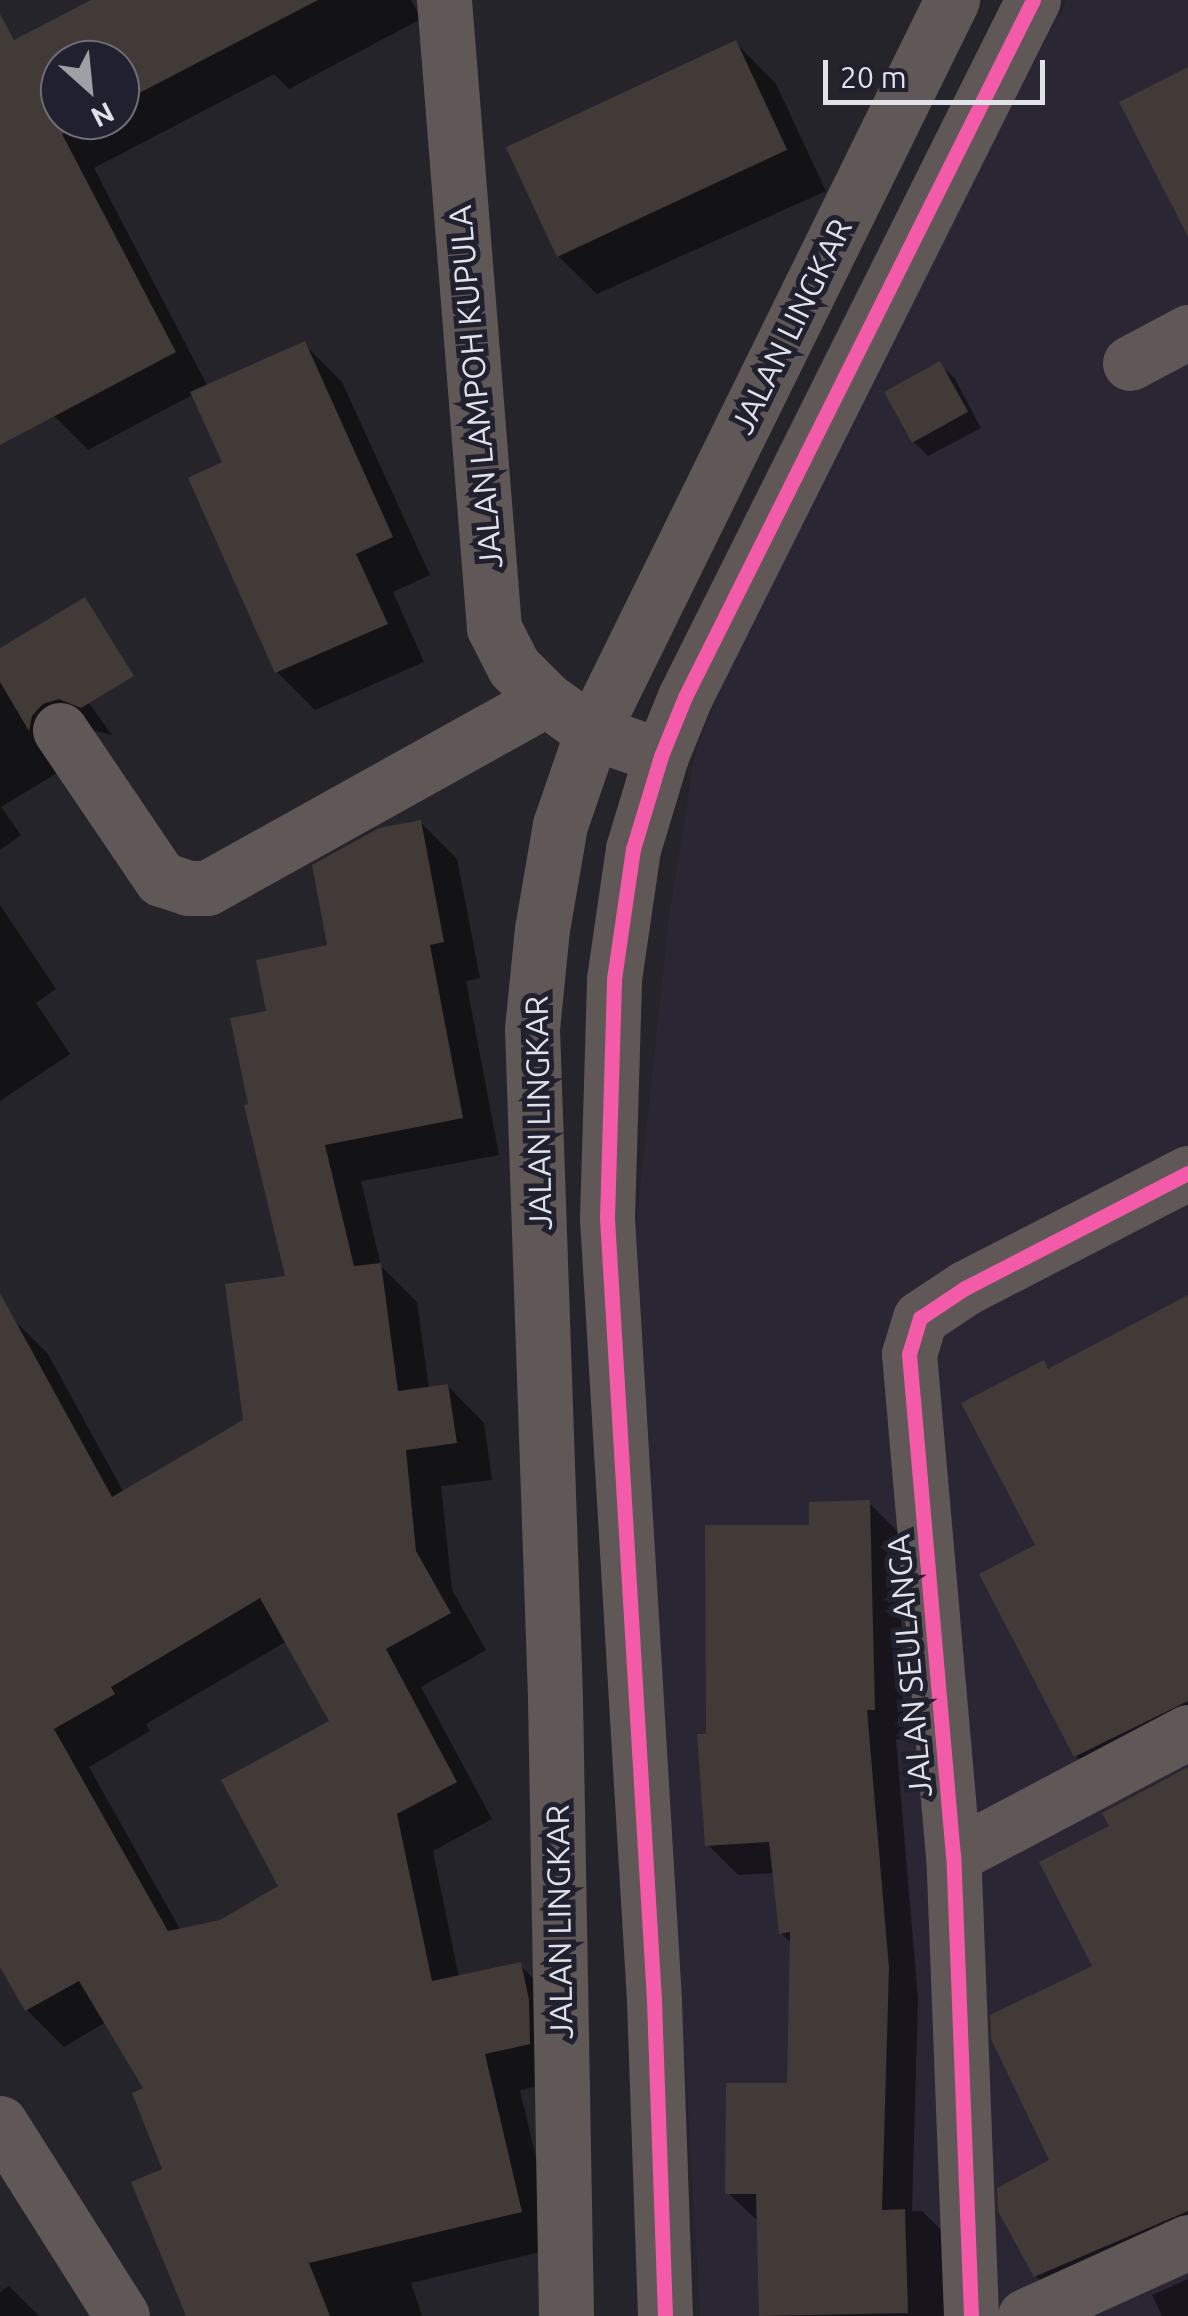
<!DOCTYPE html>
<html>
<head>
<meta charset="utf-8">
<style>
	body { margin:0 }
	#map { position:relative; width:1188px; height:2316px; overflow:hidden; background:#24242a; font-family:Ubuntu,sans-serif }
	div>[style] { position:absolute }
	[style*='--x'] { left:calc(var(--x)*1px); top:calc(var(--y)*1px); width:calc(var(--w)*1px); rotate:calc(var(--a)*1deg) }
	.education>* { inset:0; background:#2b2634 }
	.shadow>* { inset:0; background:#0007 }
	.building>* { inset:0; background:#413a37; transform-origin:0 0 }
	.minor>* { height:55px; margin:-27.5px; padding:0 27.5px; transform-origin:27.5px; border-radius:27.5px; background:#605757 }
	.tertiary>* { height:55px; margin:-27.5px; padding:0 27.5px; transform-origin:27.5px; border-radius:27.5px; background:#605757 }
	.cycleway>* { height:15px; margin:-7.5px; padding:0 7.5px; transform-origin:7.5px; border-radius:7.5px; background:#f35aa7 }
	span { translate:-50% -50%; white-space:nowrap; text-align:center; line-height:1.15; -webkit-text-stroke:10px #21202e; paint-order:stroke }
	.street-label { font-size:32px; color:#e1e1ea }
	.north { position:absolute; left:40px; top:40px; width:100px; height:100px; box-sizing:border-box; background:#21202e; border:2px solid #6e6d79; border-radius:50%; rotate:153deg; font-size:28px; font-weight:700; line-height:40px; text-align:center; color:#e1e1ea }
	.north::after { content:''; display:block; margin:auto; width:35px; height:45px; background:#9f9fa7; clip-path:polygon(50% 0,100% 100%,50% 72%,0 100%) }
	.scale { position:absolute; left:823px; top:60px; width:222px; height:45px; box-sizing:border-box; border:5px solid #e1e1ea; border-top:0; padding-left:12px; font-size:30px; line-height:35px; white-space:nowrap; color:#e1e1ea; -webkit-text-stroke:8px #21202e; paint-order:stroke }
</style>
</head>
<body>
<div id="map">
	<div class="education">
		<i style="clip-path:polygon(1067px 0,1188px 0,1188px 2316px,700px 2316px,636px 1226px,669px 916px,695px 753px,765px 573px)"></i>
	</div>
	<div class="shadow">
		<i style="clip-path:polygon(evenodd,97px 0,411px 0,421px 19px,289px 89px,274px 74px,94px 168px,208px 387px,304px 344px,342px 382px,430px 575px,393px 592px,424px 662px,315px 710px,277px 672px,225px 463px,194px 394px,88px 450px,54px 416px,0 313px,0 28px,15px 43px,97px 0,60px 60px,120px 60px,120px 120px,60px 120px,60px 60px)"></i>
		<i style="clip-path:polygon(736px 43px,776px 84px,826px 191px,597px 294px,556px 254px)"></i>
		<i style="clip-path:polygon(940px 364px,955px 379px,981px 428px,928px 456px,913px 441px)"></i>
		<i style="clip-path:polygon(0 651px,61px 665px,112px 735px,92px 730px,62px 770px,1px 807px,21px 835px,0 850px)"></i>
		<i style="clip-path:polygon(evenodd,420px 822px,457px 859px,480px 978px,466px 981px,499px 1155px,361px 1181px,381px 1266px,417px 1302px,429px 1389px,448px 1386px,484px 1423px,492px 1480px,441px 1486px,452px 1590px,486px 1650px,421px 1687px,492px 1819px,433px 1851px,459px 1978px,520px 1965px,557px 2002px,566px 2081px,520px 2090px,557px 2248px,411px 2283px,422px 2316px,188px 2316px,165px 2171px,146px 2089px,106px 2022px,64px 2047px,27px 2010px,0 1962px,0 1323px,11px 1317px,48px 1354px,124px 1493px,246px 1422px,288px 1278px,251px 1106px,268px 1013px,330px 947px,420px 822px,287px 1641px,332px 1722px,281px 1887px,221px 1923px,181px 1931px,89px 1767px,150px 1731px,146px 1724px,287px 1641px)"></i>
		<i style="clip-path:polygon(0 905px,56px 989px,36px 1003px,70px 1054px,0 1101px)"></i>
		<i style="clip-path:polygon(1188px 1297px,1188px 1743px,1106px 1786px,1076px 1756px,1038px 1546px,1043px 1364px,1050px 1370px)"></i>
		<i style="clip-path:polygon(869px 1503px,899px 1533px,904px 1739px,896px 1739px,918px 1999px,912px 2211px,922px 2211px,952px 2241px,956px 2316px,762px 2316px,760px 2223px,728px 2193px,790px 2086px,792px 1944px,781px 1933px,774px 1873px,738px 1875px,708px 1845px,708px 1736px,812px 1528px)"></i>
		<i style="clip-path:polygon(1188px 1770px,1188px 2252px,1067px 2307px,1036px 2276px,1052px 2161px,1096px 1967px,1113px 1827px)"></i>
		<i style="clip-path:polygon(1188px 2279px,1188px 2316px,1162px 2316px,1152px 2295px)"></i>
		<i style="clip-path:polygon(9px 2286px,39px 2316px,0 2316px,0 2292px)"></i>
	</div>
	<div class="building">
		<i style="clip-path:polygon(91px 0,318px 0,120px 103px,120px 60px,60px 60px,60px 120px,88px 120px,62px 134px,176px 352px,0 445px,0 14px,14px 40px)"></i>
		<i style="left:736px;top:40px;width:121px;height:254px;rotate:65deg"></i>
		<i style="clip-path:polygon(1188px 67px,1188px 237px,1119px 102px)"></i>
		<i style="clip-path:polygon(305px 341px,393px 537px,356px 554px,388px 624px,275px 673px,188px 478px,222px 462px,190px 392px)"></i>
		<i style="left:940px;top:361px;width:58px;height:64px;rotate:61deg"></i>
		<i style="clip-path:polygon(85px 597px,134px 676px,81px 708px,59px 699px,43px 704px,32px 716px,29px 731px,0 682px,0 648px)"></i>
		<i style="clip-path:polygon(evenodd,421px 820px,444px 942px,430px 945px,463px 1118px,325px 1145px,354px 1266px,381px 1263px,398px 1391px,448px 1384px,457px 1443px,406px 1450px,416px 1551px,451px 1613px,386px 1649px,457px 1782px,397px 1814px,432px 1981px,521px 1962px,529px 2000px,530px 2044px,485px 2054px,522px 2212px,309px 2263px,330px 2316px,186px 2316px,131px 2182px,162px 2169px,132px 2093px,143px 2088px,79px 1981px,25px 2011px,0 1967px,0 1293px,112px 1497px,243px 1420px,225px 1284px,285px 1276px,244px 1105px,248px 1104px,230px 1018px,266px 1011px,256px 960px,327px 945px,312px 865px,379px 828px,421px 820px,260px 1598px,329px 1721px,221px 1780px,278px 1886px,220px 1920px,168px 1931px,54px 1729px,115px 1694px,111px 1687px,260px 1598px)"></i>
		<i style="clip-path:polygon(1188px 1295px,1188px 1701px,1074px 1757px,979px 1574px,1035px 1545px,961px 1403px,1044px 1360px,1048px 1369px)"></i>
		<i style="clip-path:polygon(870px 1500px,875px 1710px,867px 1710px,889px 1968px,882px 2210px,905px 2209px,908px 2313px,759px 2316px,756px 2194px,725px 2194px,726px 2083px,787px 2083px,790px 1932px,779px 1934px,769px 1842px,705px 1846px,697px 1734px,706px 1734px,705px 1525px,809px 1525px,809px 1502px)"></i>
		<i style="clip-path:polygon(1188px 1767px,1188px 2211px,1034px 2277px,998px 2211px,997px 2188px,1049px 2160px,991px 2039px,990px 2015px,1092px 1966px,1039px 1862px,1109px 1826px,1102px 1813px)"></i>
	</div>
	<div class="minor">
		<i style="--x:444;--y:0;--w:630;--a:85.45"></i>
		<i style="--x:494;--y:628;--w:44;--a:62.9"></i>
		<i style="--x:514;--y:667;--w:45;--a:45"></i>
		<i style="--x:546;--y:699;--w:57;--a:35.7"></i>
		<i style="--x:592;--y:732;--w:73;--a:19.2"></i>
		<i style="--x:1130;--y:363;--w:66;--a:-28.1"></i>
		<i style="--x:60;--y:730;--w:180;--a:55.9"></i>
		<i style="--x:161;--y:879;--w:28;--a:18"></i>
		<i style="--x:188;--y:888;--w:19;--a:0"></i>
		<i style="--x:207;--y:888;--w:388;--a:-29.1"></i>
		<i style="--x:953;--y:1856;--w:266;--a:-27.8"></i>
		<i style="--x:0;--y:2123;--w:228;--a:57.7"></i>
		<i style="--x:971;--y:2316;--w:460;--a:-92.2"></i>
		<i style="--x:953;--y:1856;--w:504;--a:-95.01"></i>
		<i style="--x:909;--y:1354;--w:38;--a:-73"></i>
		<i style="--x:920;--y:1318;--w:54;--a:-33.7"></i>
		<i style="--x:965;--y:1288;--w:251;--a:-27.3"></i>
		<i style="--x:1025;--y:2316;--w:179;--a:-24.4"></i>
	</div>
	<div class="tertiary">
		<i style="--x:566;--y:2316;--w:619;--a:-91.02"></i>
		<i style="--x:555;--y:1697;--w:668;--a:-91.97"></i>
		<i style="--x:532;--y:1029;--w:100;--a:-84.3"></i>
		<i style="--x:542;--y:929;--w:106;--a:-80.2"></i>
		<i style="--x:560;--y:825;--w:98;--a:-71"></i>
		<i style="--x:592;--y:732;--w:816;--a:-63.81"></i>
		<i style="--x:665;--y:2316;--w:316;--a:-92"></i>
		<i style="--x:654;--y:2000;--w:783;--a:-93.44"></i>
		<i style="--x:607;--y:1218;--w:239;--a:-88.3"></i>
		<i style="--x:614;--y:979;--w:131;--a:-81.7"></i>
		<i style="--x:633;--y:849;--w:97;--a:-73.2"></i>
		<i style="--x:661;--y:756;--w:64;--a:-67.9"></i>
		<i style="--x:685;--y:697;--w:779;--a:-63.47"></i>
	</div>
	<div class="cycleway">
		<i style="--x:665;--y:2316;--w:316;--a:-92"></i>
		<i style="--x:654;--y:2000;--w:783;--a:-93.44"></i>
		<i style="--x:607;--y:1218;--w:239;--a:-88.3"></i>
		<i style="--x:614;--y:979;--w:131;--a:-81.7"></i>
		<i style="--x:633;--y:849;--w:97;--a:-73.2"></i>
		<i style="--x:661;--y:756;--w:64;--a:-67.9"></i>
		<i style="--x:685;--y:697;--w:779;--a:-63.47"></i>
		<i style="--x:971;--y:2316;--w:460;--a:-92.2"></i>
		<i style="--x:953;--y:1856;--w:504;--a:-95.01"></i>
		<i style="--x:909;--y:1354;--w:38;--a:-73"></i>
		<i style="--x:920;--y:1318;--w:54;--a:-33.7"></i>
		<i style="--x:965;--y:1288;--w:251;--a:-27.3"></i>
	</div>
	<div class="street-label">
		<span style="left:791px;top:326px;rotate:-64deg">JALAN LINGKAR</span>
		<span style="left:475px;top:387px;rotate:-95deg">JALAN LAMPOH KUPULA</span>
		<span style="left:538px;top:1113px;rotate:-91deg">JALAN LINGKAR</span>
		<span style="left:909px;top:1666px;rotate:-95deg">JALAN SEULANGA</span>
		<span style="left:559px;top:1922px;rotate:-91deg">JALAN LINGKAR</span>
	</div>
	<div class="north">N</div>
	<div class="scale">20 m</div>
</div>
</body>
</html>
